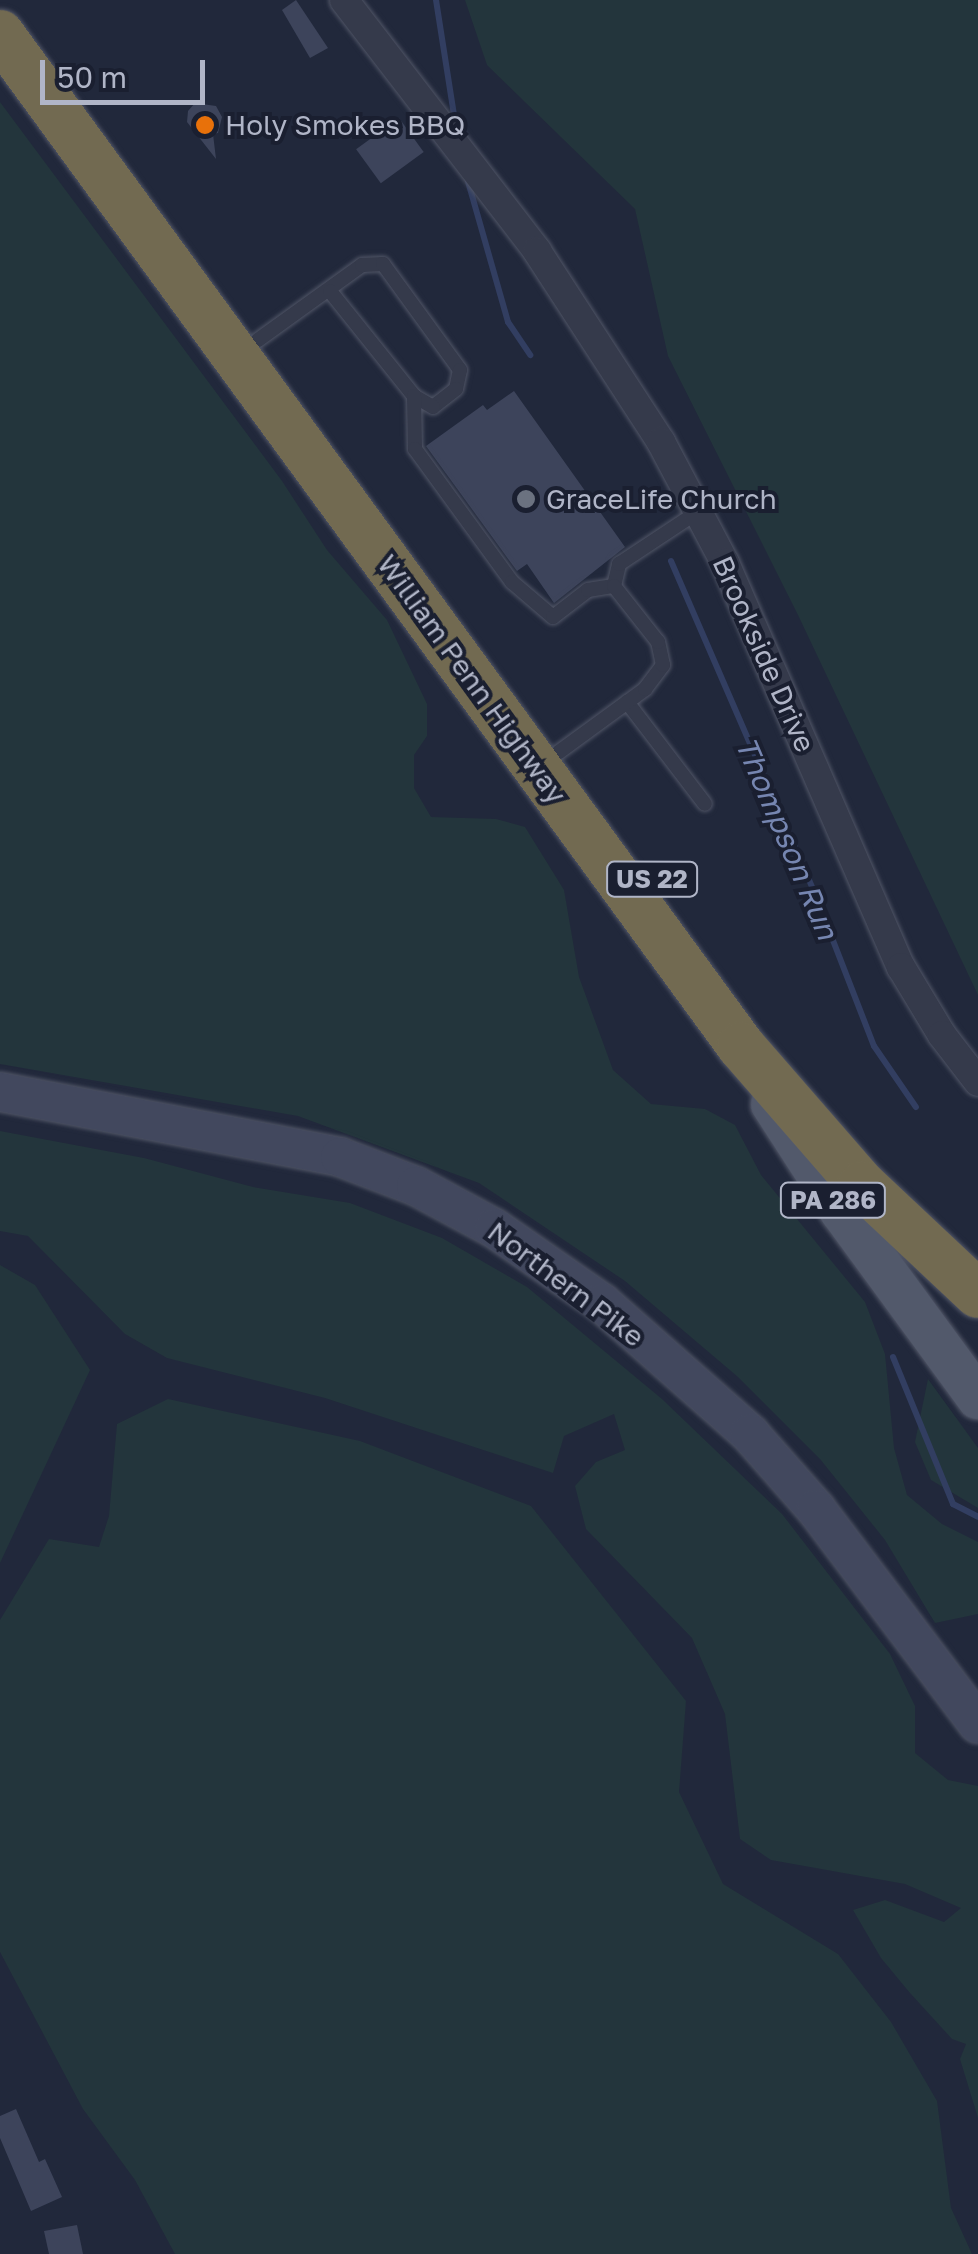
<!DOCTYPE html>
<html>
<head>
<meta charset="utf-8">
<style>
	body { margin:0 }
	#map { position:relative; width:978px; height:2254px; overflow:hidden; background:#21283b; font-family:"Golos Text",sans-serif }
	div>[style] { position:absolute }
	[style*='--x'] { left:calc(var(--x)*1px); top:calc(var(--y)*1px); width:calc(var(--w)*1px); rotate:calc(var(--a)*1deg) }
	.green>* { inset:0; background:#23353c }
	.stream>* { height:6px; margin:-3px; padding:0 3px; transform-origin:3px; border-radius:3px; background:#323e61 }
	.building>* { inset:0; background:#3d445b; transform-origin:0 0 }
	.roads { filter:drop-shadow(0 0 2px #505566) drop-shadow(0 0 2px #505566) }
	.lane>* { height:14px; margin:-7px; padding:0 7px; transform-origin:7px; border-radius:7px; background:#353a4b }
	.street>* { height:28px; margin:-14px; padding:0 14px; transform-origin:14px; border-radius:14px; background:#353a4b }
	.secondary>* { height:38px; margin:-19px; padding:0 19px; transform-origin:19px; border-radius:19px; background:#42485e }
	.primary>* { height:42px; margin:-21px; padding:0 21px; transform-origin:21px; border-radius:21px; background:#52596b }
	.highway>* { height:48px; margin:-24px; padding:0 24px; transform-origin:24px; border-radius:24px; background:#726a51 }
	.dots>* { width:28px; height:28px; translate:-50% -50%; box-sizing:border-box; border:5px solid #1a1f30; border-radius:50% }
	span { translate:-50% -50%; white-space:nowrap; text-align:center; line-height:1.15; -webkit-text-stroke:8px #1a1f30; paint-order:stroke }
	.shield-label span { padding:2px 8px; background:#1a1f30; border:2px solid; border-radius:8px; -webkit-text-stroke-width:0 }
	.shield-label { font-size:25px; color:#b0b5c7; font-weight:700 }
	.poi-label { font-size:28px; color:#b0b5c7 }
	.left { translate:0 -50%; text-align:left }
	.street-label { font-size:28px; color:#b0b5c7 }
	.water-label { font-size:30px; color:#7686b1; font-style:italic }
	.scale { position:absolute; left:40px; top:60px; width:165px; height:45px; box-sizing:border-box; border:5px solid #b0b5c7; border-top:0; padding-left:12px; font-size:30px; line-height:35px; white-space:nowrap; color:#b0b5c7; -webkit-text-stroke:8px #1a1f30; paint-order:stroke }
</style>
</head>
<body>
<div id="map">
	<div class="green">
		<i style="clip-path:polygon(465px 0,978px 0,978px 995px,798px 615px,668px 356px,635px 209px,487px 65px)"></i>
		<i style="clip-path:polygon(0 102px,282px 481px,327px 550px,387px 620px,427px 704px,427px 736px,414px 755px,414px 788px,431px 817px,496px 819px,525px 827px,564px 890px,579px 977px,613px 1070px,651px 1104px,705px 1109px,735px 1125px,761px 1175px,865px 1302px,885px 1354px,894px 1448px,907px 1495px,942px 1524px,978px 1542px,978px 1614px,935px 1623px,885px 1540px,820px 1459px,738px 1377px,625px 1281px,479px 1183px,298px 1116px,0 1064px)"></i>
		<i style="clip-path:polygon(0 1131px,144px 1158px,253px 1187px,350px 1203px,442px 1238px,527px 1287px,662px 1399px,782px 1514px,890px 1654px,915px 1706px,915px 1753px,948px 1780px,978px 1786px,978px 2118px,960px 2059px,966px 2044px,952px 2039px,910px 1993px,881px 1958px,853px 1910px,885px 1900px,944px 1922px,961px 1908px,905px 1884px,771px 1860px,740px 1839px,725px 1714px,692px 1638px,586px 1529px,575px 1486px,596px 1462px,625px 1450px,614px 1414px,564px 1436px,553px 1473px,325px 1398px,167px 1358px,125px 1334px,28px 1236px,0 1231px)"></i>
		<i style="clip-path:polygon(0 1265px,35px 1285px,90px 1370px,0 1563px)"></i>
		<i style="clip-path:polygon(928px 1379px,978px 1448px,978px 1508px,931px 1480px,915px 1442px)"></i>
		<i style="clip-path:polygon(168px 1399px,360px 1441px,531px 1506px,686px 1701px,679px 1792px,723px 1884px,838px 1954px,891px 2022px,937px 2101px,951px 2208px,972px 2254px,175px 2254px,135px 2180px,83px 2109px,0 1952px,0 1620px,49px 1539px,99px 1547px,109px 1516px,117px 1424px)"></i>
	</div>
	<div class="stream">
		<i style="--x:436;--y:0;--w:129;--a:81.1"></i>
		<i style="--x:467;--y:178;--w:150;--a:74.1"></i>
		<i style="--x:508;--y:322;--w:40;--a:56"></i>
		<i style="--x:671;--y:561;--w:363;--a:66.6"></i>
		<i style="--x:815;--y:894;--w:163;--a:68.8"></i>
		<i style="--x:874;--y:1046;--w:74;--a:55.5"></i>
		<i style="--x:893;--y:1357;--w:159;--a:67.8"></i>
		<i style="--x:953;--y:1504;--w:28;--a:27"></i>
	</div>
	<div class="building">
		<i style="clip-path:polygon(296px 0,328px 48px,310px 58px,282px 10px)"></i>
		<i style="clip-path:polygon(195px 103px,216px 106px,222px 117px,218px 133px,213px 134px,216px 159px,187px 122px,188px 111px)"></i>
		<i style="left:399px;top:118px;width:42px;height:53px;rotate:54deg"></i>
		<i style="clip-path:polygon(514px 391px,625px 547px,554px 603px,527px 564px,517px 571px,426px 446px,483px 405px,487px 410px)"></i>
		<i style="clip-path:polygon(16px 2109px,39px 2162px,45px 2159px,62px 2197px,31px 2211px,0 2138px,0 2116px)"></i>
		<i style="clip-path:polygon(77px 2225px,83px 2254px,49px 2254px,44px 2231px)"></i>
	</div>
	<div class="roads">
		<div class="lane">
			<i style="--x:258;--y:340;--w:128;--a:-35.8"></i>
			<i style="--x:362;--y:265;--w:21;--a:-3"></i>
			<i style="--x:383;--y:264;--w:131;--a:54"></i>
			<i style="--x:460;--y:370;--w:19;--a:102"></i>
			<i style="--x:456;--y:389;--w:29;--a:142"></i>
			<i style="--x:433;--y:407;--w:22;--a:-150"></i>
			<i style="--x:414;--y:396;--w:134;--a:-128.7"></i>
			<i style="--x:414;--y:396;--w:53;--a:88.9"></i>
			<i style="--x:415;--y:449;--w:165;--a:53.9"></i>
			<i style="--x:512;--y:582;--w:54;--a:40.5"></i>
			<i style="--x:553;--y:617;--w:44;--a:-37.6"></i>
			<i style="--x:588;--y:590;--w:26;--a:-9"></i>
			<i style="--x:614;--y:586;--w:23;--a:-77"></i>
			<i style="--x:619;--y:564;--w:96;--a:-33.5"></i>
			<i style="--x:627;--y:702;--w:128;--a:52.6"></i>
			<i style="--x:559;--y:752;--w:107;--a:-36.2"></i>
			<i style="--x:645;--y:689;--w:30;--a:-53"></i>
			<i style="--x:663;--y:665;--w:24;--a:-102"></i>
			<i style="--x:658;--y:642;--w:71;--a:-128.2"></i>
		</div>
		<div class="street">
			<i style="--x:344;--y:0;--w:317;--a:52.4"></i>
			<i style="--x:537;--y:251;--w:228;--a:57"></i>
			<i style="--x:661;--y:442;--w:137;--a:62.1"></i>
			<i style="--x:725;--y:563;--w:441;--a:66.5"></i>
			<i style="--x:901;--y:967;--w:79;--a:58.9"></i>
			<i style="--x:942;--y:1035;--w:59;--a:52.5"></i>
		</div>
		<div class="secondary">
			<i style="--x:0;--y:1092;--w:346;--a:10.8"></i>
			<i style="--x:340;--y:1157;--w:81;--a:20.9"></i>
			<i style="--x:416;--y:1186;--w:89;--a:28.3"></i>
			<i style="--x:494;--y:1228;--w:131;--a:34.8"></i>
			<i style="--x:602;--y:1303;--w:198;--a:41.5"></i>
			<i style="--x:750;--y:1434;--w:100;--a:48.7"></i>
			<i style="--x:816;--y:1509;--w:269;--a:53"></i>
		</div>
		<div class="primary">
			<i style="--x:772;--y:1104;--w:127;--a:57.2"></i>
			<i style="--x:841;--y:1211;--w:232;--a:53.8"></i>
		</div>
		<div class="highway">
			<i style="--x:0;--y:34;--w:1254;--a:53.79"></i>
			<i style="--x:741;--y:1046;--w:184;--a:49"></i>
			<i style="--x:862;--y:1185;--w:159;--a:43.2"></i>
		</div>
	</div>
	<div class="dots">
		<i style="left:205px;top:125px;background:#e8710a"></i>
		<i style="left:526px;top:499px;background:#6b7280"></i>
	</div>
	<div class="shield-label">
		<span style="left:652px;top:879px">US 22</span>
		<span style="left:833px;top:1200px">PA 286</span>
	</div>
	<div class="poi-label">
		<span class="left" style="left:225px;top:125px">Holy Smokes BBQ</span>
		<span class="left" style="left:546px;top:499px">GraceLife Church</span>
	</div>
	<div class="street-label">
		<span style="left:764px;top:654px;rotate:66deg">Brookside Drive</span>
		<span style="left:472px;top:679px;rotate:54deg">William Penn Highway</span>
		<span style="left:566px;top:1284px;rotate:37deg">Northern Pike</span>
	</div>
	<div class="water-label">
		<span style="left:787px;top:838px;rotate:67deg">Thompson Run</span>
	</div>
	<div class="scale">50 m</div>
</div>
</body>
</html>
